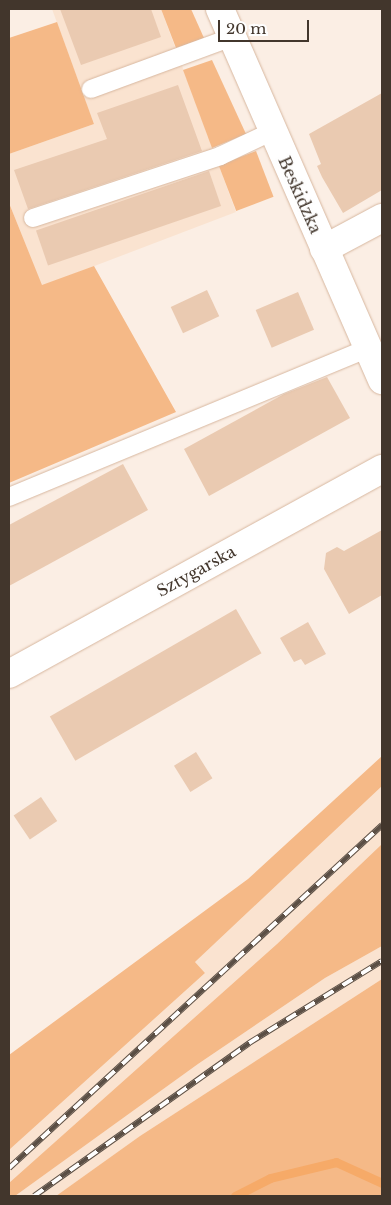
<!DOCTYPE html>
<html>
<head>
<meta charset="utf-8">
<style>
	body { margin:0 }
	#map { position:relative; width:391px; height:1205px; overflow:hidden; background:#fbeee4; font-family:"Libre Baskerville",serif }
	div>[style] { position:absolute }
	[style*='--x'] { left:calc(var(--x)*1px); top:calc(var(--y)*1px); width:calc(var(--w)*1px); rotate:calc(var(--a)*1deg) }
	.built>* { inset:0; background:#fae3d0 }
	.green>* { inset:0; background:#f5b987; transform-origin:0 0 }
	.stream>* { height:9px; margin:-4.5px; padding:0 4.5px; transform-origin:4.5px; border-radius:4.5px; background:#f6aa68 }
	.building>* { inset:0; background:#eacab1; transform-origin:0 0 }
	.roads { filter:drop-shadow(0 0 1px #d7b79f) drop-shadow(0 0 1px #d7b79f) }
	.service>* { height:18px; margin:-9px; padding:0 9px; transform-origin:9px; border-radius:9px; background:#fff }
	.minor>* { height:28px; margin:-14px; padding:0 14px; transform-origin:14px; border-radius:14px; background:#fff }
	.rail>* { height:5.5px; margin-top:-2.75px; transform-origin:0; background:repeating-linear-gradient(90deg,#fefefe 0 11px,#5b4f45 0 22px); box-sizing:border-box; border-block:1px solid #5b4f45 }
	span { translate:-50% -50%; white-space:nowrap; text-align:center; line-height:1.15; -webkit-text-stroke:5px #fefefe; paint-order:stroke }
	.street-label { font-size:16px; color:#42362c }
	.frame { position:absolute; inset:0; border:10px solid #42362c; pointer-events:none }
	.scale { position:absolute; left:218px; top:20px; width:91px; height:22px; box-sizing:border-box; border:2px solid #42362c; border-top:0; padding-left:6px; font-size:15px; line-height:18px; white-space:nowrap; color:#42362c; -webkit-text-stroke:4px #fefefe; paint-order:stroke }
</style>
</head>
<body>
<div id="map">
	<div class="built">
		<i style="clip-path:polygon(52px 9px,161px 9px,236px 212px,42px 286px,9px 203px,9px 154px,94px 124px)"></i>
		<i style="clip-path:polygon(382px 786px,382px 844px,277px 944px,9px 1183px,9px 1150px,205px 973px,195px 962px)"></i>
		<i style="clip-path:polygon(382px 946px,382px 979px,140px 1136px,56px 1196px,15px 1196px,198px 1064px,325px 978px)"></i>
	</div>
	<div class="green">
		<i style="clip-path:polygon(161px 9px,191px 9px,204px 38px,176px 48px)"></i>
		<i style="clip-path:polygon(57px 22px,94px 124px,9px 154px,9px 38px)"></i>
		<i style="clip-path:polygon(212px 60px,246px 134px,212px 148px,183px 70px)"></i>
		<i style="left:256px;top:151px;width:49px;height:40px;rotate:69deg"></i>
		<i style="clip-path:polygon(9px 203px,42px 285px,94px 266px,176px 412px,9px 483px)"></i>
		<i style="clip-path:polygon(382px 756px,382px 786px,195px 962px,205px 973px,9px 1150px,9px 1055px,248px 879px)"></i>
		<i style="clip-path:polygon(382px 844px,382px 946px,325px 978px,198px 1064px,15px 1196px,9px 1196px,9px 1183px,277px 944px)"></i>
		<i style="clip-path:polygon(382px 979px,382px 1196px,56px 1196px,140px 1136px)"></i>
	</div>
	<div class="stream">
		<i style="--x:235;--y:1196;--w:39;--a:-27"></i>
		<i style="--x:270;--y:1178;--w:68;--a:-13.6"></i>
		<i style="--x:336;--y:1162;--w:51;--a:24.5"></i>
	</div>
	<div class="building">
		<i style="clip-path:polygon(60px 9px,151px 9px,161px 37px,81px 65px)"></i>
		<i style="clip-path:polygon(178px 85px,202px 151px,28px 209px,14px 170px,107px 139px,97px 113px)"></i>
		<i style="clip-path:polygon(382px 93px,382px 190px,343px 213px,322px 177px,317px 166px,321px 164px,309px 134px)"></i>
		<i style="left:209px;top:171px;width:37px;height:183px;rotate:71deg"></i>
		<i style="left:207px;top:290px;width:29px;height:40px;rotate:65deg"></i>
		<i style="left:298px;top:292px;width:41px;height:46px;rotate:67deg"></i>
		<i style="clip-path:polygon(327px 377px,350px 418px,209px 496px,184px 449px,284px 394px)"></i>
		<i style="clip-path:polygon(123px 464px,148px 510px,9px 586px,9px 525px)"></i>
		<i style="clip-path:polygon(382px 530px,382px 595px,349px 614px,324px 569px,326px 553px,337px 547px,344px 551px)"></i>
		<i style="left:236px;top:609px;width:51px;height:215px;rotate:60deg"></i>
		<i style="clip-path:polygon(308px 622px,326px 654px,305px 665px,301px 659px,294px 662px,280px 638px)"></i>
		<i style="left:196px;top:752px;width:31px;height:26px;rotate:58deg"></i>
		<i style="left:41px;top:797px;width:29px;height:33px;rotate:56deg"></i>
	</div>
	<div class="roads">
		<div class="service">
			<i style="--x:91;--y:89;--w:150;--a:-20.2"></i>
			<i style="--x:33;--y:218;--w:197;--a:-18.3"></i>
			<i style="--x:220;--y:156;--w:59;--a:-25.3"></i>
			<i style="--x:9;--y:497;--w:389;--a:-22.5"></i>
		</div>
		<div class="minor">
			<i style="--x:220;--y:9;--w:405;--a:66.4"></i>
			<i style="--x:324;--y:249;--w:66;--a:-28.1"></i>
			<i style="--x:9;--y:674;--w:426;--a:-28.8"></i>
		</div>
	</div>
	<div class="rail">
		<i style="--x:9;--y:1168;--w:507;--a:-42.6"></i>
		<i style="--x:34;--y:1196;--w:264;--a:-35.4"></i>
		<i style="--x:249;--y:1043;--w:156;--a:-31.7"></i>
	</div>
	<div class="street-label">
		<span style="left:300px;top:195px;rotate:66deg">Beskidzka</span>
		<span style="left:196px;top:571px;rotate:-29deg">Sztygarska</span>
	</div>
	<div class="frame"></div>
	<div class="scale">20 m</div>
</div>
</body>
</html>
